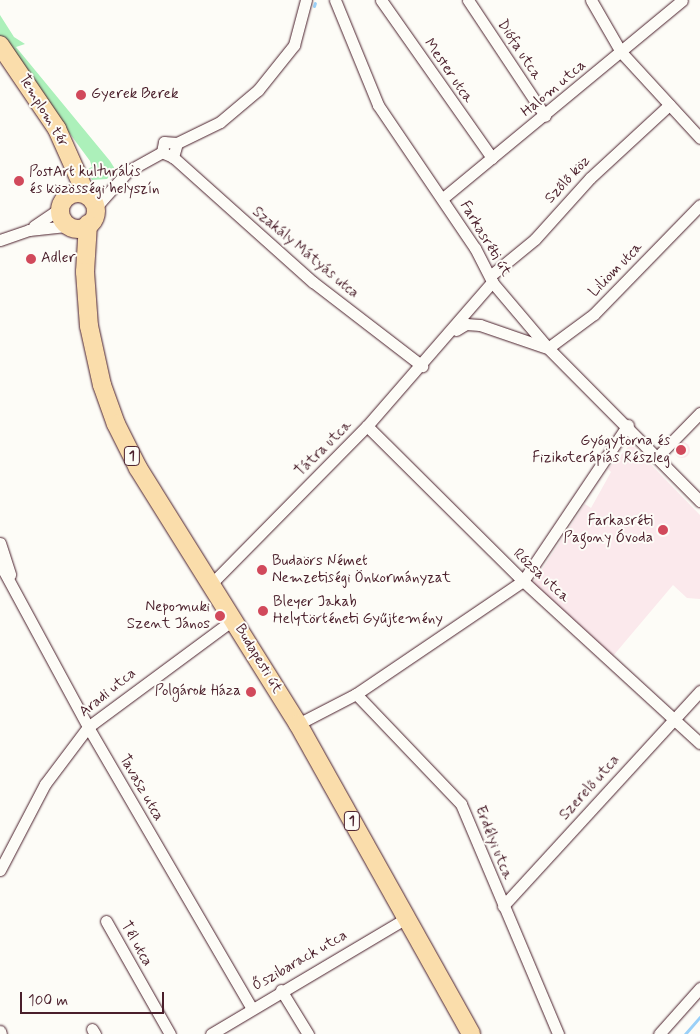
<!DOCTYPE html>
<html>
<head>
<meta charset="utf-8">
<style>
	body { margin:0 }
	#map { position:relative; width:700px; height:1034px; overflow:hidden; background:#fdfcf7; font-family:Mynerve,sans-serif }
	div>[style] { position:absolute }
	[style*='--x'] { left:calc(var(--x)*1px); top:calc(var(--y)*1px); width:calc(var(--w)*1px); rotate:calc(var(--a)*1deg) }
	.built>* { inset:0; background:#fbe9ec }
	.round { border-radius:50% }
	.green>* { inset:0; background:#acf0ba }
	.stream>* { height:3px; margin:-1.5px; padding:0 1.5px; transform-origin:1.5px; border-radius:1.5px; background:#9ad0f8 }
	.roads { filter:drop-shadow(0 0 1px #4a1f2b) drop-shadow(0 0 1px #4a1f2b) }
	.minor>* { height:11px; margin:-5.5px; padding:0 5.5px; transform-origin:5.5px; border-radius:5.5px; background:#fdfcf7 }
	.primary>* { height:18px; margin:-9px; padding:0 9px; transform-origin:9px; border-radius:9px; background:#faddab }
	.primary>.ring { margin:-9px; padding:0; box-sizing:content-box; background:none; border:18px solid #faddab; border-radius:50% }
	.dots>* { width:14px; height:14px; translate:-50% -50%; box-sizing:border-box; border:2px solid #fdfcf7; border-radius:50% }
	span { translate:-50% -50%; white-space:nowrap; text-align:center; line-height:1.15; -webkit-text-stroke:4px #fdfcf7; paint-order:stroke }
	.shield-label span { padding:1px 4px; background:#fdfcf7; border:1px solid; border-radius:4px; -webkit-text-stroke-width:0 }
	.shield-label { font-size:14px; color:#4a1f2b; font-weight:700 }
	.street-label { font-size:15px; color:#4a1f2b }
	.poi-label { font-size:15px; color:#4a1f2b }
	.left { translate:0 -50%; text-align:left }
	.right { translate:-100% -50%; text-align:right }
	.scale { position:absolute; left:20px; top:992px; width:144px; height:22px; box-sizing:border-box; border:2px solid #4a1f2b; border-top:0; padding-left:6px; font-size:15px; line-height:18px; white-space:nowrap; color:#4a1f2b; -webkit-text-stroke:4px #fdfcf7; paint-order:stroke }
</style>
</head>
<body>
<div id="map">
	<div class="built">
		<i class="round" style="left:674px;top:442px;width:16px;height:16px"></i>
		<i style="clip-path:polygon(631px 444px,700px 515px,700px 599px,687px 598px,673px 585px,613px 656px,533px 583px,585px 504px,591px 508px,611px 472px,608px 469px)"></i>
	</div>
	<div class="green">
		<i style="clip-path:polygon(0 15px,14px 37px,25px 44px,16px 47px,110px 161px,115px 169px,107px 179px,92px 180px,87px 169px,92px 167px,90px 161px,0 39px)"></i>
	</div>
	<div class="stream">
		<i style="--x:314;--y:6;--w:3;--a:-72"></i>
		<i style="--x:685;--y:1034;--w:23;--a:-49"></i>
	</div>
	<div class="roads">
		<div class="minor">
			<i style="--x:335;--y:0;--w:113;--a:67.7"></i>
			<i style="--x:378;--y:105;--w:173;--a:55.9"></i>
			<i style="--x:475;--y:248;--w:38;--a:63"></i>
			<i style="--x:492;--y:282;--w:87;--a:49.7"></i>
			<i style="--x:548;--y:348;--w:216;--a:45.2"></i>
			<i style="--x:381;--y:0;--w:193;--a:54.9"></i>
			<i style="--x:468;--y:0;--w:139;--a:56.4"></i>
			<i style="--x:591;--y:0;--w:60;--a:60"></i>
			<i style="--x:621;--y:52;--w:117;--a:47.4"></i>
			<i style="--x:177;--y:143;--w:15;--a:106"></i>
			<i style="--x:173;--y:157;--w:12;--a:-156"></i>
			<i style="--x:162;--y:152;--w:10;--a:-79"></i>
			<i style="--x:164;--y:142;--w:13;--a:4"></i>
			<i style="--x:177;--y:143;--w:48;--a:-26"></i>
			<i style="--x:220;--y:122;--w:50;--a:-40.1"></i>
			<i style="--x:258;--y:90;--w:58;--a:-51.3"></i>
			<i style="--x:294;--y:45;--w:47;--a:-75.1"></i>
			<i style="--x:173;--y:157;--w:188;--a:41.8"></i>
			<i style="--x:313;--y:282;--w:138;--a:37.6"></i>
			<i style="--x:443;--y:198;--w:310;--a:-39.6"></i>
			<i style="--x:95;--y:208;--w:50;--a:-48.3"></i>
			<i style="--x:128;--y:171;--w:39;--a:-29"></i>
			<i style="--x:34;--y:226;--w:32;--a:-34"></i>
			<i style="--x:0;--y:240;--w:31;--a:-19"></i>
			<i style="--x:29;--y:230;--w:37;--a:-6"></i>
			<i style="--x:490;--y:276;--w:58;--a:-39.4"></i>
			<i style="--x:535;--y:239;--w:82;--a:-48"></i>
			<i style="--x:590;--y:178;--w:108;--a:-42.7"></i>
			<i style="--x:456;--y:330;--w:12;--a:-31"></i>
			<i style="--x:466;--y:324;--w:14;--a:4"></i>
			<i style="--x:480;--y:325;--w:68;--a:19"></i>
			<i style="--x:548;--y:348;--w:57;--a:-36.5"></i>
			<i style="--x:594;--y:314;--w:152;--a:-45.8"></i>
			<i style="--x:367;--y:426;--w:220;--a:44.8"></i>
			<i style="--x:523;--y:581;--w:240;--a:42.5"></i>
			<i style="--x:657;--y:457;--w:62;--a:-45.7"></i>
			<i style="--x:0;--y:543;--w:33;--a:72"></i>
			<i style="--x:0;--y:564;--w:185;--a:61.6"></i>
			<i style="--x:88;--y:727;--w:324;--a:59.8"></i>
			<i style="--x:212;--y:583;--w:221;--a:-45.4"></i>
			<i style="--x:367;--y:426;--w:191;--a:-49"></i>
			<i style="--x:356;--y:694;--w:152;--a:46.3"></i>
			<i style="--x:461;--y:804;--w:250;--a:67.1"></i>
			<i style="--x:298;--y:724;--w:65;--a:-27.3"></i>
			<i style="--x:356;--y:694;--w:202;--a:-34.1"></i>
			<i style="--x:523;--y:581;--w:188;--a:-56.1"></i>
			<i style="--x:0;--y:870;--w:97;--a:-62.4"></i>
			<i style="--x:45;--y:784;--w:71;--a:-53"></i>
			<i style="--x:88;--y:727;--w:182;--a:-36.5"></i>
			<i style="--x:503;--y:906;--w:292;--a:-47.5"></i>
			<i style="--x:106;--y:921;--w:130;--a:60.5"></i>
			<i style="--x:281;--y:990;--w:52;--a:58.5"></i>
			<i style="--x:92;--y:1029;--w:6;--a:59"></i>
			<i style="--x:0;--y:1031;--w:3;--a:72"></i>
			<i style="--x:211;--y:1034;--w:227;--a:-30.7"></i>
			<i style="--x:659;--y:1034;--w:62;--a:-48.3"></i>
		</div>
		<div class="primary">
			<i style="--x:0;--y:45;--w:102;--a:55.8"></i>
			<i style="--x:57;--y:129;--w:71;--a:66"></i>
			<i class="ring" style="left:60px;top:193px;width:18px;height:18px"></i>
			<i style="--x:88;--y:224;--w:48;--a:93.6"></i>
			<i style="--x:85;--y:272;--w:54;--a:85.8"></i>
			<i style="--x:89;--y:326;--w:60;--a:77.6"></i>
			<i style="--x:102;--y:385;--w:41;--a:70.3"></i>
			<i style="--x:116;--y:424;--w:49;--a:63.4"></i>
			<i style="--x:138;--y:468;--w:302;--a:58"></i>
			<i style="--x:298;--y:724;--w:355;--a:60.8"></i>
		</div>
	</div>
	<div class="dots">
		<i style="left:81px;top:95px;background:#d1495b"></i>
		<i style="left:19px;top:181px;background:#d1495b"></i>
		<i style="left:31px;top:259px;background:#d1495b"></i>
		<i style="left:681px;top:450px;background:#d1495b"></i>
		<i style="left:663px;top:530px;background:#d1495b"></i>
		<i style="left:262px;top:570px;background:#d1495b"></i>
		<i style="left:263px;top:611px;background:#d1495b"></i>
		<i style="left:220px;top:616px;background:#d1495b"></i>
		<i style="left:251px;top:692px;background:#d1495b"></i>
	</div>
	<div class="shield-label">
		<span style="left:132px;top:456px">1</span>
		<span style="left:352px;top:821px">1</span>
	</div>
	<div class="street-label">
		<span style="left:519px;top:50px;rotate:57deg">Diófa utca</span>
		<span style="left:448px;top:71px;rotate:55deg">Mester utca</span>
		<span style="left:554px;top:89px;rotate:-40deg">Halom utca</span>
		<span style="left:43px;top:111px;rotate:59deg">Templom tér</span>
		<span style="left:568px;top:180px;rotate:-47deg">Szőlő köz</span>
		<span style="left:485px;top:239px;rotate:59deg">Farkasréti út</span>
		<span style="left:305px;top:253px;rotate:40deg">Szakály Mátyás utca</span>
		<span style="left:616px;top:270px;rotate:-46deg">Liliom utca</span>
		<span style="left:324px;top:449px;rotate:-45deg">Tátra utca</span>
		<span style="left:541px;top:576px;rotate:43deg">Rózsa utca</span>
		<span style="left:258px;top:659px;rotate:59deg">Budapesti út</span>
		<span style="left:108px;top:693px;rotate:-39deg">Aradi utca</span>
		<span style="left:141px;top:788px;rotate:60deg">Tavasz utca</span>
		<span style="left:590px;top:788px;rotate:-48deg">Szerelő utca</span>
		<span style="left:493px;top:843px;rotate:68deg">Erdélyi utca</span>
		<span style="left:136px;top:944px;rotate:60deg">Tél utca</span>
		<span style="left:300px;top:961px;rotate:-30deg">Őszibarack utca</span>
	</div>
	<div class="poi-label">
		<span class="left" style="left:91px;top:95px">Gyerek Berek</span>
		<span class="left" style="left:29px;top:181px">PostArt kulturális<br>és közösségi helyszín</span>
		<span class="left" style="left:41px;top:259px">Adler</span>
		<span class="right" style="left:670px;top:450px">Gyógytorna és<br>Fizikoterápiás Részleg</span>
		<span class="right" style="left:653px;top:530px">Farkasréti<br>Pagony Óvoda</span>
		<span class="left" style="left:272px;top:570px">Budaörs Német<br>Nemzetiségi Önkormányzat</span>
		<span class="left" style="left:273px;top:611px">Bleyer Jakab<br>Helytörténeti Gyűjtemény</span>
		<span class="right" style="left:210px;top:616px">Nepomuki<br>Szent János</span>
		<span class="right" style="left:241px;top:692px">Polgárok Háza</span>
	</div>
	<div class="scale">100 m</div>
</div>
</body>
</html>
